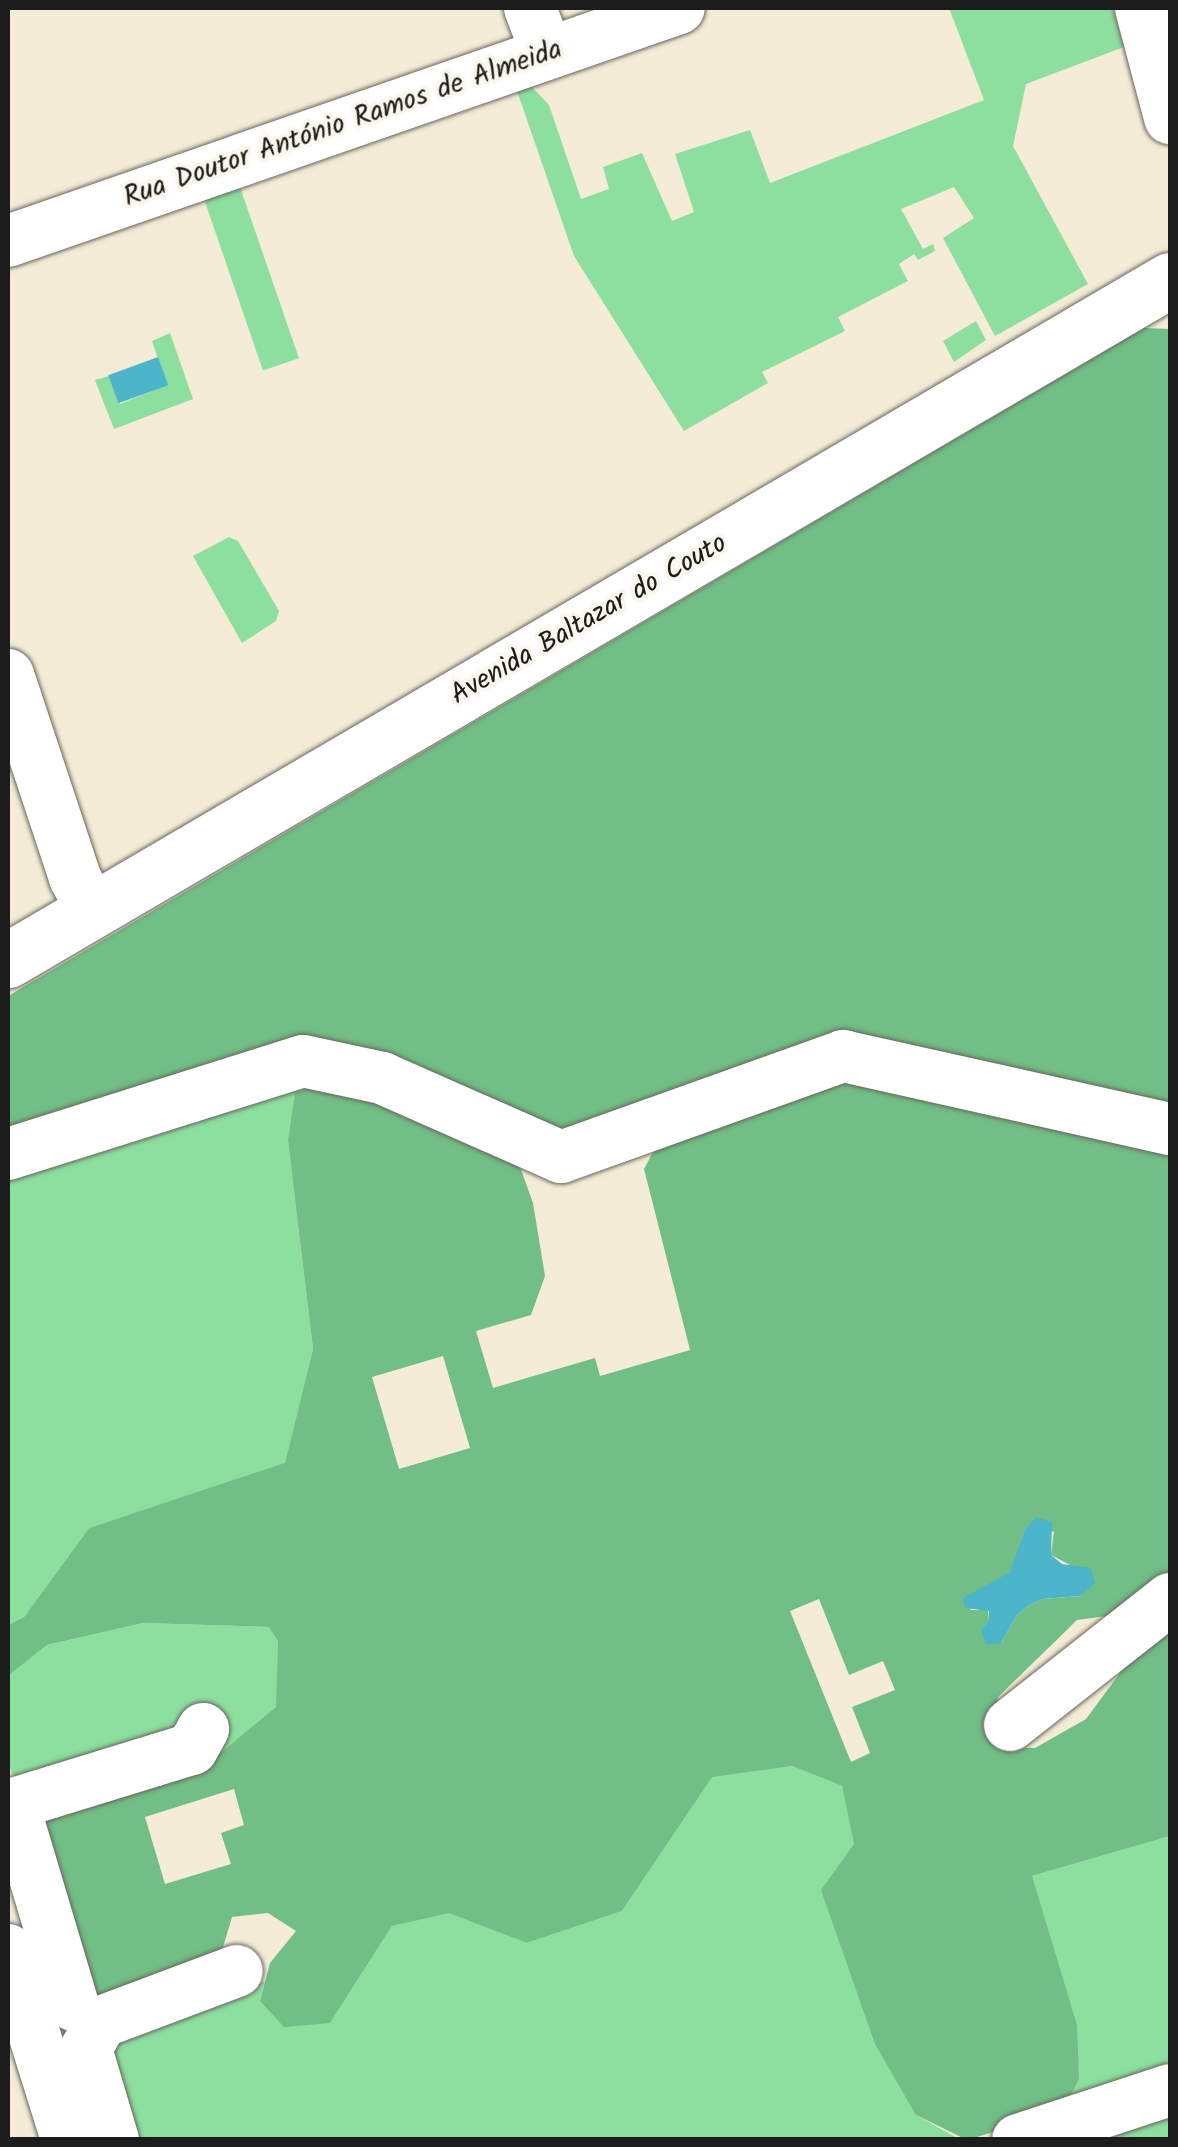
<!DOCTYPE html>
<html>
<head>
<meta charset="utf-8">
<style>
	body { margin:0 }
	#map { position:relative; width:1178px; height:2147px; overflow:hidden; background:#f4ecd6; font-family:Kalam,sans-serif }
	div>[style] { position:absolute }
	[style*='--x'] { left:calc(var(--x)*1px); top:calc(var(--y)*1px); width:calc(var(--w)*1px); rotate:calc(var(--a)*1deg) }
	.green>* { inset:0; background:#8cdf9f; transform-origin:0 0 }
	.forest>* { inset:0; background:#71be86 }
	.water>* { inset:0; background:#4cb5ca; transform-origin:0 0 }
	.roads { filter:drop-shadow(0 0 2px #68655d) drop-shadow(0 0 2px #68655d) }
	.minor>* { height:52px; margin:-26px; padding:0 26px; transform-origin:26px; border-radius:26px; background:#fff }
	.major>* { height:55px; margin:-27.5px; padding:0 27.5px; transform-origin:27.5px; border-radius:27.5px; background:#fff }
	span { translate:-50% -50%; white-space:nowrap; text-align:center; line-height:1.15; -webkit-text-stroke:8px #fbf7ec; paint-order:stroke }
	.street-label { font-size:28px; color:#1c1c1c }
	.frame { position:absolute; inset:0; border:10px solid #1c1c1c; pointer-events:none }
</style>
</head>
<body>
<div id="map">
	<div class="green">
		<i style="clip-path:polygon(949px 8px,1113px 8px,1124px 47px,1026px 84px,1013px 146px,1088px 284px,995px 336px,943px 238px,974px 218px,954px 187px,901px 209px,923px 249px,933px 244px,935px 251px,918px 260px,914px 254px,899px 264px,908px 281px,838px 317px,845px 331px,762px 372px,768px 383px,684px 431px,574px 256px,517px 91px,531px 86px,549px 105px,581px 199px,609px 189px,603px 167px,642px 153px,672px 221px,694px 212px,675px 154px,750px 130px,770px 183px,984px 100px)"></i>
		<i style="left:240px;top:187px;width:181px;height:38px;rotate:71deg"></i>
		<i style="clip-path:polygon(976px 321px,986px 340px,954px 362px,943px 341px)"></i>
		<i style="clip-path:polygon(170px 333px,193px 399px,114px 429px,95px 380px,109px 376px,120px 404px,167px 385px,152px 341px)"></i>
		<i style="clip-path:polygon(229px 537px,238px 541px,279px 611px,276px 621px,242px 643px,193px 556px)"></i>
		<i style="clip-path:polygon(325px 1084px,288px 1141px,313px 1349px,285px 1464px,89px 1528px,24px 1617px,8px 1625px,8px 1171px,273px 1085px)"></i>
		<i style="clip-path:polygon(143px 1623px,270px 1627px,278px 1641px,277px 1707px,212px 1760px,180px 1736px,30px 1787px,12px 1774px,8px 1762px,8px 1673px,47px 1645px)"></i>
		<i style="clip-path:polygon(792px 1766px,842px 1786px,916px 2115px,959px 2139px,124px 2139px,109px 2033px,228px 1998px,265px 1981px,260px 2001px,330px 2023px,392px 1926px,449px 1912px,527px 1943px,622px 1911px,712px 1776px)"></i>
		<i style="clip-path:polygon(1170px 1836px,1170px 2077px,1062px 2111px,1032px 1876px)"></i>
		<i style="clip-path:polygon(1170px 2106px,1170px 2139px,1067px 2139px)"></i>
	</div>
	<div class="forest">
		<i style="clip-path:polygon(1144px 328px,1170px 329px,1170px 1120px,839px 1042px,561px 1145px,387px 1066px,8px 1142px,8px 996px)"></i>
		<i style="clip-path:polygon(evenodd,846px 1074px,1170px 1151px,1170px 1580px,1129px 1613px,1077px 1620px,998px 1697px,993px 1726px,999px 1747px,1035px 1748px,1086px 1719px,1120px 1673px,1170px 1621px,1170px 1836px,1032px 1876px,1077px 2025px,1079px 2079px,1062px 2111px,967px 2140px,916px 2115px,875px 2044px,821px 1890px,854px 1844px,842px 1786px,792px 1766px,712px 1777px,622px 1911px,527px 1943px,449px 1913px,392px 1926px,330px 2023px,284px 2027px,260px 2001px,270px 1963px,296px 1931px,268px 1913px,232px 1917px,221px 1954px,103px 2005px,86px 1992px,36px 1828px,45px 1810px,212px 1760px,276px 1707px,278px 1641px,269px 1627px,143px 1623px,47px 1645px,10px 1674px,8px 1625px,24px 1617px,89px 1528px,285px 1463px,313px 1349px,288px 1141px,295px 1093px,325px 1084px,514px 1150px,533px 1203px,545px 1276px,531px 1315px,476px 1331px,493px 1388px,595px 1358px,600px 1376px,690px 1350px,644px 1169px,659px 1141px,846px 1074px,443px 1356px,470px 1448px,399px 1469px,372px 1377px,443px 1356px,846px 1074px,1054px 1531px,1051px 1555px,1070px 1565px,1081px 1596px,1042px 1599px,1028px 1606px,1017px 1615px,1001px 1643px,981px 1630px,989px 1621px,988px 1610px,970px 1610px,989px 1586px,1010px 1572px,1021px 1548px,1054px 1531px,846px 1074px,819px 1599px,849px 1675px,883px 1661px,895px 1690px,852px 1707px,870px 1753px,851px 1762px,790px 1611px,819px 1599px,846px 1074px,234px 1789px,244px 1825px,221px 1833px,231px 1864px,165px 1884px,145px 1817px,234px 1789px)"></i>
	</div>
	<div class="water">
		<i style="left:158px;top:357px;width:30px;height:53px;rotate:70deg"></i>
		<i style="clip-path:polygon(1036px 1517px,1052px 1522px,1051px 1555px,1062px 1564px,1091px 1568px,1095px 1583px,1080px 1596px,1042px 1599px,1028px 1606px,1017px 1615px,1001px 1643px,986px 1645px,981px 1630px,989px 1620px,989px 1611px,965px 1608px,963px 1598px,1010px 1572px,1025px 1530px)"></i>
	</div>
	<div class="roads">
		<div class="minor">
			<i style="--x:530;--y:8;--w:48;--a:69.3"></i>
			<i style="--x:1141;--y:8;--w:114;--a:75.2"></i>
			<i style="--x:8;--y:241;--w:710;--a:-19.15"></i>
			<i style="--x:8;--y:675;--w:214;--a:71.7"></i>
			<i style="--x:75;--y:878;--w:37;--a:61"></i>
			<i style="--x:8;--y:1154;--w:309;--a:-17.5"></i>
			<i style="--x:303;--y:1061;--w:81;--a:12.1"></i>
			<i style="--x:382;--y:1078;--w:196;--a:23.8"></i>
			<i style="--x:561;--y:1157;--w:300;--a:-19.7"></i>
			<i style="--x:843;--y:1056;--w:335;--a:12.6"></i>
			<i style="--x:1010;--y:1725;--w:204;--a:-38.2"></i>
			<i style="--x:8;--y:1950;--w:199;--a:72.7"></i>
			<i style="--x:73;--y:2005;--w:210;--a:-106.6"></i>
			<i style="--x:13;--y:1804;--w:187;--a:-17.1"></i>
			<i style="--x:192;--y:1749;--w:23;--a:-61"></i>
			<i style="--x:113;--y:2140;--w:95;--a:-106.5"></i>
			<i style="--x:86;--y:2049;--w:31;--a:-61"></i>
			<i style="--x:101;--y:2022;--w:145;--a:-20.6"></i>
			<i style="--x:1018;--y:2140;--w:160;--a:-18.2"></i>
		</div>
		<div class="major">
			<i style="--x:8;--y:960;--w:1346;--a:-30.34"></i>
		</div>
	</div>
	<div class="street-label">
		<span style="left:343px;top:124px;rotate:-19deg">Rua Doutor António Ramos de Almeida</span>
		<span style="left:589px;top:620px;rotate:-30deg">Avenida Baltazar do Couto</span>
	</div>
	<div class="frame"></div>
</div>
</body>
</html>
